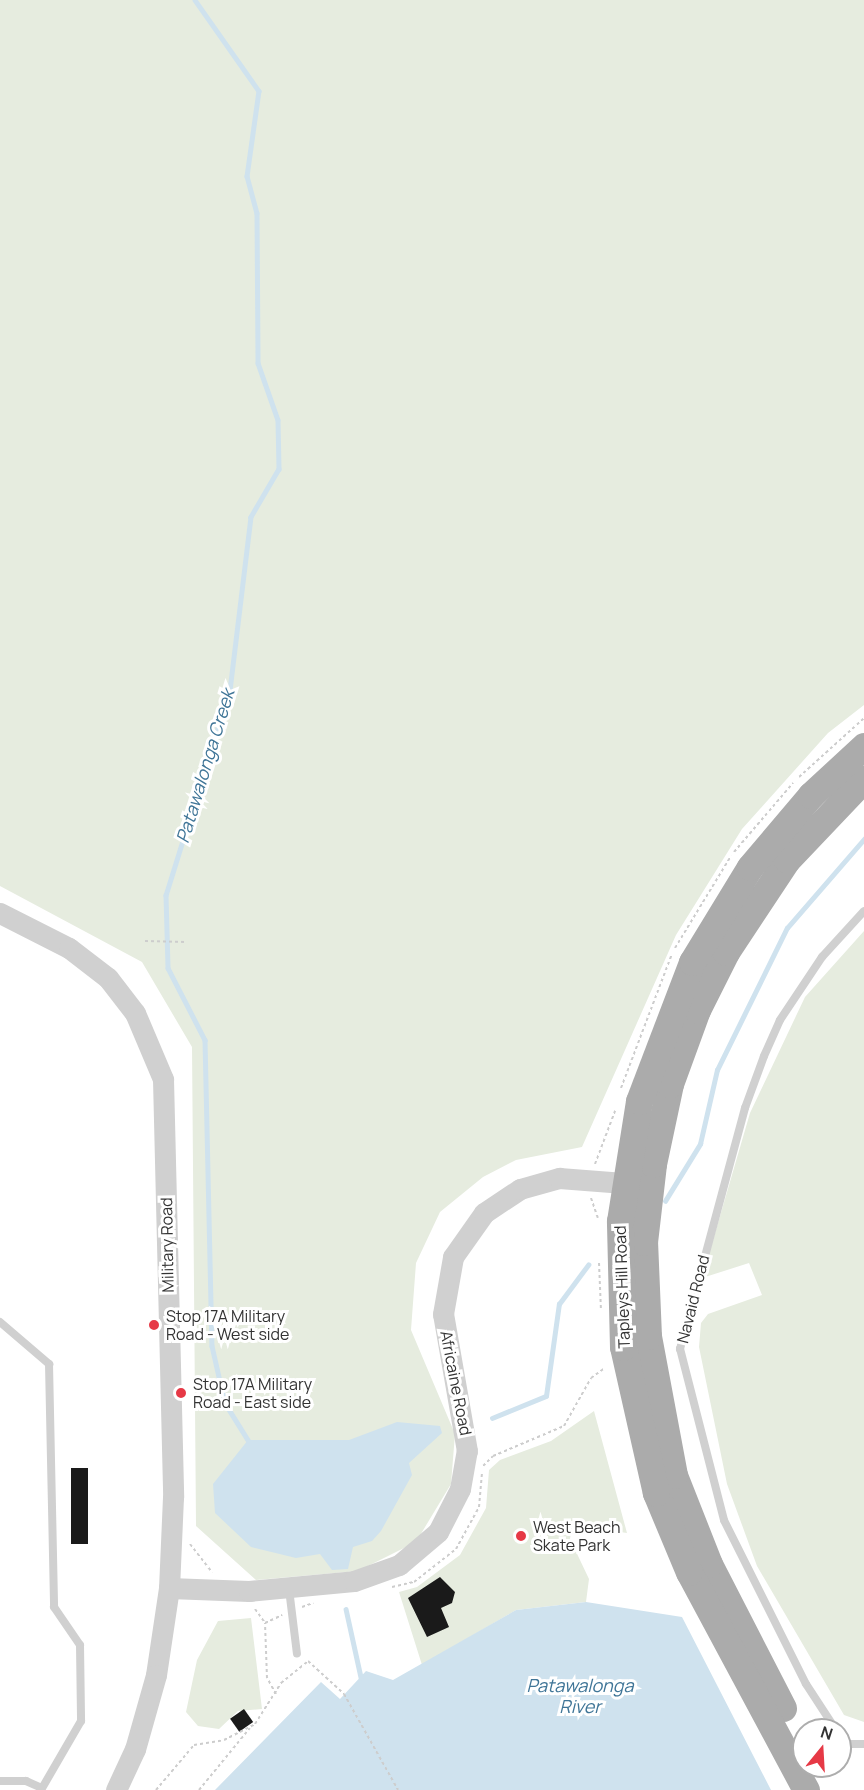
<!DOCTYPE html>
<html>
<head>
<meta charset="utf-8">
<style>
	body { margin:0 }
	#map { position:relative; width:864px; height:1790px; overflow:hidden; background:#fff; font-family:Manrope,sans-serif }
	div>[style] { position:absolute }
	[style*='--x'] { left:calc(var(--x)*1px); top:calc(var(--y)*1px); width:calc(var(--w)*1px); rotate:calc(var(--a)*1deg) }
	.green>* { inset:0; background:#e6ecdf }
	.water>* { inset:0; background:#cfe2ee }
	.stream>* { height:4.5px; margin:-2.25px; padding:0 2.25px; transform-origin:2.25px; border-radius:2.25px; background:#cfe2ee }
	.building>* { inset:0; background:#1a1a1a; transform-origin:0 0 }
	.path>* { height:2px; margin-top:-1px; transform-origin:0; background:repeating-linear-gradient(90deg,#cdcdcd 0 3px,transparent 0 6px) }
	.service>* { height:8px; margin:-4px; padding:0 4px; transform-origin:4px; border-radius:4px; background:#d0d0d0 }
	.tertiary>* { height:21px; margin:-10.5px; padding:0 10.5px; transform-origin:10.5px; border-radius:10.5px; background:#d0d0d0 }
	.primary>* { height:27px; margin:-13.5px; padding:0 13.5px; transform-origin:13.5px; border-radius:13.5px; background:#ababab }
	.dots>* { width:16px; height:16px; translate:-50% -50%; box-sizing:border-box; border:3px solid #fff; border-radius:50% }
	span { translate:-50% -50%; white-space:nowrap; text-align:center; line-height:1.15; -webkit-text-stroke:6px #fff; paint-order:stroke }
	.street-label { font-size:16px; color:#333 }
	.poi-label { font-size:16px; color:#333 }
	.left { translate:0 -50%; text-align:left }
	.water-label { font-size:18px; color:#3f7597; font-style:italic }
	.north { position:absolute; left:792px; top:1718px; width:60px; height:60px; box-sizing:border-box; background:#fff; border:2px solid #adadad; border-radius:50%; rotate:18deg; font-size:16px; font-weight:700; line-height:24px; text-align:center; color:#333 }
	.north::after { content:''; display:block; margin:auto; width:21px; height:27px; background:#e63946; clip-path:polygon(50% 0,100% 100%,50% 72%,0 100%) }
</style>
</head>
<body>
<div id="map">
	<div class="green">
		<i style="clip-path:polygon(0 0,864px 0,864px 705px,828px 733px,742px 829px,676px 935px,582px 1147px,516px 1160px,483px 1177px,440px 1212px,416px 1263px,411px 1330px,455px 1434px,451px 1484px,416px 1542px,358px 1571px,256px 1580px,196px 1526px,192px 1047px,142px 962px,0 886px)"></i>
		<i style="clip-path:polygon(864px 931px,864px 1722px,844px 1715px,757px 1566px,727px 1484px,699px 1347px,701px 1323px,708px 1314px,762px 1295px,749px 1263px,702px 1278px,750px 1113px,805px 997px)"></i>
		<i style="clip-path:polygon(594px 1411px,627px 1533px,572px 1525px,570px 1539px,589px 1579px,586px 1602px,516px 1610px,422px 1665px,399px 1592px,417px 1587px,460px 1555px,486px 1508px,489px 1470px,500px 1460px,551px 1441px)"></i>
		<i style="clip-path:polygon(251px 1618px,262px 1709px,238px 1711px,219px 1729px,198px 1726px,186px 1712px,197px 1660px,218px 1621px)"></i>
	</div>
	<div class="water">
		<i style="clip-path:polygon(397px 1422px,440px 1426px,442px 1433px,409px 1463px,412px 1475px,381px 1531px,372px 1541px,353px 1547px,348px 1569px,332px 1570px,320px 1554px,296px 1558px,251px 1547px,215px 1513px,213px 1484px,248px 1440px,349px 1440px)"></i>
		<i style="clip-path:polygon(586px 1602px,682px 1617px,771px 1790px,215px 1790px,321px 1682px,340px 1699px,366px 1671px,393px 1680px,516px 1610px)"></i>
	</div>
	<div class="stream">
		<i style="--x:195;--y:0;--w:111;--a:54.9"></i>
		<i style="--x:259;--y:91;--w:86;--a:98"></i>
		<i style="--x:247;--y:176;--w:38;--a:75"></i>
		<i style="--x:257;--y:213;--w:150;--a:89.6"></i>
		<i style="--x:258;--y:363;--w:60;--a:70.7"></i>
		<i style="--x:278;--y:420;--w:49;--a:88.8"></i>
		<i style="--x:279;--y:469;--w:56;--a:120.3"></i>
		<i style="--x:251;--y:517;--w:174;--a:96.9"></i>
		<i style="--x:230;--y:690;--w:215;--a:107.3"></i>
		<i style="--x:166;--y:895;--w:73;--a:88.4"></i>
		<i style="--x:168;--y:968;--w:81;--a:62.8"></i>
		<i style="--x:205;--y:1040;--w:306;--a:88.7"></i>
		<i style="--x:212;--y:1346;--w:58;--a:77.2"></i>
		<i style="--x:225;--y:1403;--w:44;--a:58.1"></i>
		<i style="--x:665;--y:1201;--w:67;--a:-58.4"></i>
		<i style="--x:700;--y:1144;--w:76;--a:-77.1"></i>
		<i style="--x:717;--y:1070;--w:158;--a:-63.8"></i>
		<i style="--x:787;--y:928;--w:118;--a:-49.1"></i>
		<i style="--x:492;--y:1418;--w:58;--a:-22.2"></i>
		<i style="--x:546;--y:1396;--w:93;--a:-82"></i>
		<i style="--x:559;--y:1304;--w:49;--a:-53.4"></i>
		<i style="--x:346;--y:1609;--w:70;--a:77.6"></i>
	</div>
	<div class="building">
		<i style="left:71px;top:1468px;width:17px;height:76px"></i>
		<i style="clip-path:polygon(440px 1577px,455px 1592px,452px 1603px,441px 1608px,449px 1627px,427px 1637px,408px 1598px)"></i>
		<i style="left:244px;top:1709px;width:16px;height:17px;rotate:55deg"></i>
	</div>
	<div class="path">
		<i style="--x:799;--y:777;--w:88;--a:-42.2"></i>
		<i style="--x:734;--y:852;--w:91;--a:-49.5"></i>
		<i style="--x:145;--y:941;--w:41;--a:1.4"></i>
		<i style="--x:675;--y:948;--w:108;--a:-58.7"></i>
		<i style="--x:621;--y:1088;--w:143;--a:-69.2"></i>
		<i style="--x:595;--y:1164;--w:57;--a:-69.3"></i>
		<i style="--x:591;--y:1198;--w:21;--a:71"></i>
		<i style="--x:599;--y:1263;--w:48;--a:87.6"></i>
		<i style="--x:483;--y:1466;--w:14;--a:-45"></i>
		<i style="--x:493;--y:1456;--w:77;--a:-22.9"></i>
		<i style="--x:564;--y:1426;--w:55;--a:-60.6"></i>
		<i style="--x:591;--y:1378;--w:17;--a:-36"></i>
		<i style="--x:190;--y:1544;--w:36;--a:52"></i>
		<i style="--x:392;--y:1587;--w:23;--a:-13"></i>
		<i style="--x:414;--y:1582;--w:53;--a:-38.2"></i>
		<i style="--x:456;--y:1549;--w:48;--a:-61.3"></i>
		<i style="--x:479;--y:1507;--w:35;--a:-85"></i>
		<i style="--x:302;--y:1607;--w:12;--a:-20"></i>
		<i style="--x:255;--y:1609;--w:17;--a:54"></i>
		<i style="--x:308;--y:1661;--w:49;--a:42.5"></i>
		<i style="--x:344;--y:1694;--w:110;--a:60.6"></i>
		<i style="--x:276;--y:1694;--w:18;--a:-119"></i>
		<i style="--x:267;--y:1678;--w:55;--a:-92.1"></i>
		<i style="--x:265;--y:1623;--w:19;--a:-25"></i>
		<i style="--x:156;--y:1790;--w:59;--a:-49.8"></i>
		<i style="--x:194;--y:1745;--w:30;--a:-9"></i>
		<i style="--x:224;--y:1740;--w:35;--a:-27"></i>
		<i style="--x:255;--y:1724;--w:49;--a:-57.6"></i>
		<i style="--x:281;--y:1683;--w:35;--a:-39"></i>
		<i style="--x:199;--y:1790;--w:80;--a:-50.6"></i>
	</div>
	<div class="service">
		<i style="--x:0;--y:1322;--w:65;--a:40.6"></i>
		<i style="--x:49;--y:1364;--w:243;--a:88.8"></i>
		<i style="--x:54;--y:1607;--w:46;--a:55.6"></i>
		<i style="--x:80;--y:1645;--w:76;--a:89.2"></i>
		<i style="--x:81;--y:1721;--w:80;--a:120.1"></i>
		<i style="--x:289;--y:1589;--w:65;--a:83"></i>
		<i style="--x:836;--y:1730;--w:55;--a:-123.1"></i>
		<i style="--x:806;--y:1684;--w:183;--a:-116.6"></i>
		<i style="--x:724;--y:1520;--w:177;--a:-104.4"></i>
		<i style="--x:680;--y:1349;--w:250;--a:-74.9"></i>
		<i style="--x:745;--y:1108;--w:55;--a:-69.9"></i>
		<i style="--x:764;--y:1056;--w:39;--a:-66"></i>
		<i style="--x:780;--y:1020;--w:76;--a:-56.3"></i>
		<i style="--x:822;--y:957;--w:62;--a:-47.6"></i>
		<i style="--x:840;--y:1736;--w:11;--a:49"></i>
		<i style="--x:847;--y:1744;--w:17;--a:0"></i>
		<i style="--x:0;--y:1781;--w:26;--a:0"></i>
		<i style="--x:26;--y:1781;--w:17;--a:24"></i>
	</div>
	<div class="tertiary">
		<i style="--x:0;--y:913;--w:77;--a:26.9"></i>
		<i style="--x:69;--y:948;--w:49;--a:37.6"></i>
		<i style="--x:108;--y:978;--w:44;--a:52.4"></i>
		<i style="--x:135;--y:1013;--w:72;--a:67"></i>
		<i style="--x:163;--y:1079;--w:418;--a:88.6"></i>
		<i style="--x:173;--y:1497;--w:91;--a:92.5"></i>
		<i style="--x:169;--y:1588;--w:88;--a:98.5"></i>
		<i style="--x:156;--y:1675;--w:77;--a:105.8"></i>
		<i style="--x:135;--y:1749;--w:45;--a:114.9"></i>
		<i style="--x:169;--y:1588;--w:80;--a:2.1"></i>
		<i style="--x:249;--y:1591;--w:105;--a:-5.4"></i>
		<i style="--x:354;--y:1581;--w:48;--a:-19.6"></i>
		<i style="--x:399;--y:1565;--w:51;--a:-40.2"></i>
		<i style="--x:438;--y:1532;--w:48;--a:-62.9"></i>
		<i style="--x:460;--y:1489;--w:39;--a:-80"></i>
		<i style="--x:467;--y:1451;--w:139;--a:-99.9"></i>
		<i style="--x:443;--y:1314;--w:58;--a:-80"></i>
		<i style="--x:453;--y:1257;--w:54;--a:-54.8"></i>
		<i style="--x:484;--y:1213;--w:43;--a:-33.7"></i>
		<i style="--x:520;--y:1189;--w:41;--a:-15.8"></i>
		<i style="--x:559;--y:1178;--w:65;--a:4.4"></i>
	</div>
	<div class="primary">
		<i style="--x:783;--y:1708;--w:162;--a:-117.2"></i>
		<i style="--x:709;--y:1564;--w:96;--a:-111.5"></i>
		<i style="--x:674;--y:1475;--w:141;--a:-100.6"></i>
		<i style="--x:648;--y:1336;--w:94;--a:-92.4"></i>
		<i style="--x:644;--y:1242;--w:79;--a:-83.4"></i>
		<i style="--x:653;--y:1164;--w:82;--a:-78"></i>
		<i style="--x:670;--y:1084;--w:79;--a:-70"></i>
		<i style="--x:697;--y:1010;--w:65;--a:-63.4"></i>
		<i style="--x:726;--y:952;--w:110;--a:-56.5"></i>
		<i style="--x:787;--y:860;--w:112;--a:-46.5"></i>
		<i style="--x:806;--y:1790;--w:247;--a:-118.2"></i>
		<i style="--x:689;--y:1572;--w:86;--a:-112.7"></i>
		<i style="--x:656;--y:1493;--w:150;--a:-102.7"></i>
		<i style="--x:623;--y:1347;--w:126;--a:-91.4"></i>
		<i style="--x:620;--y:1221;--w:121;--a:-81"></i>
		<i style="--x:639;--y:1101;--w:149;--a:-69.1"></i>
		<i style="--x:692;--y:962;--w:111;--a:-58.6"></i>
		<i style="--x:750;--y:867;--w:94;--a:-49.7"></i>
		<i style="--x:811;--y:795;--w:72;--a:-42.8"></i>
	</div>
	<div class="dots">
		<i style="left:154px;top:1325px;background:#e63946"></i>
		<i style="left:181px;top:1393px;background:#e63946"></i>
		<i style="left:521px;top:1536px;background:#e63946"></i>
	</div>
	<div class="street-label">
		<span style="left:167px;top:1245px;rotate:-91deg">Military Road</span>
		<span style="left:622px;top:1287px;rotate:-92deg">Tapleys Hill Road</span>
		<span style="left:693px;top:1299px;rotate:-76deg">Navaid Road</span>
		<span style="left:456px;top:1383px;rotate:79deg">Africaine Road</span>
	</div>
	<div class="poi-label">
		<span class="left" style="left:166px;top:1325px">Stop 17A Military<br>Road - West side</span>
		<span class="left" style="left:193px;top:1393px">Stop 17A Military<br>Road - East side</span>
		<span class="left" style="left:533px;top:1536px">West Beach<br>Skate Park</span>
	</div>
	<div class="water-label">
		<span style="left:205px;top:766px;rotate:-73deg">Patawalonga Creek</span>
		<span style="left:580px;top:1696px">Patawalonga<br>River</span>
	</div>
	<div class="north">N</div>
</div>
</body>
</html>
